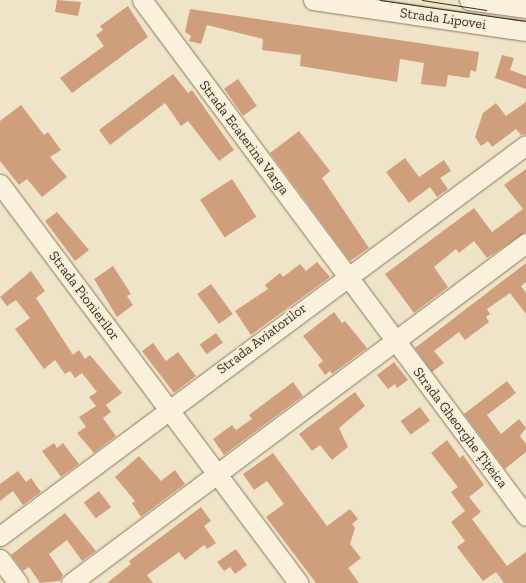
<!DOCTYPE html>
<html>
<head>
<meta charset="utf-8">
<style>
	body { margin:0 }
	#map { position:relative; width:526px; height:583px; overflow:hidden; background:#f0e4c8; font-family:"Zilla Slab",serif }
	div>[style] { position:absolute }
	[style*='--x'] { left:calc(var(--x)*1px); top:calc(var(--y)*1px); width:calc(var(--w)*1px); rotate:calc(var(--a)*1deg) }
	.building>* { inset:0; background:#cf9f7d; transform-origin:0 0 }
	.roads { filter:drop-shadow(0 0 1px #8d765c) drop-shadow(0 0 1px #8d765c) }
	.minor>* { height:19px; margin:-9.5px; padding:0 9.5px; transform-origin:9.5px; border-radius:9.5px; background:#faf1dc }
	.tram>* { height:1px; margin:-0.5px; padding:0 0.5px; transform-origin:0.5px; border-radius:0.5px; background:#3d2e20 }
	span { translate:-50% -50%; white-space:nowrap; text-align:center; line-height:1.15; -webkit-text-stroke:3.5px #f7eed8; paint-order:stroke }
	.street-label { font-size:14px; color:#3d2e20 }
</style>
</head>
<body>
<div id="map">
	<div class="building">
		<i style="clip-path:polygon(57px 0,81px 2px,78px 16px,55px 12px)"></i>
		<i style="clip-path:polygon(128px 6px,148px 37px,72px 93px,60px 78px,104px 46px,96px 35px,103px 30px,100px 26px)"></i>
		<i style="clip-path:polygon(190px 9px,479px 52px,476px 72px,471px 70px,469px 78px,448px 75px,446px 87px,421px 84px,424px 63px,400px 59px,397px 82px,300px 66px,301px 55px,262px 50px,263px 39px,207px 25px,201px 44px,189px 41px,191px 36px,185px 32px)"></i>
		<i style="clip-path:polygon(502px 55px,514px 58px,510px 70px,526px 76px,526px 89px,495px 78px)"></i>
		<i style="clip-path:polygon(173px 74px,188px 93px,192px 90px,234px 150px,219px 161px,188px 121px,181px 126px,165px 103px,110px 145px,99px 130px)"></i>
		<i style="left:238px;top:79px;width:33px;height:17px;rotate:55deg"></i>
		<i style="clip-path:polygon(526px 102px,526px 134px,521px 135px,516px 129px,492px 147px,488px 141px,481px 146px,475px 137px,483px 113px,496px 103px,506px 116px)"></i>
		<i style="clip-path:polygon(21px 105px,44px 135px,48px 132px,61px 150px,50px 157px,67px 177px,42px 197px,27px 179px,19px 185px,0 161px,0 121px)"></i>
		<i style="clip-path:polygon(299px 131px,330px 171px,322px 178px,369px 248px,350px 261px,270px 153px)"></i>
		<i style="clip-path:polygon(405px 158px,419px 177px,444px 160px,451px 171px,440px 178px,448px 189px,437px 197px,430px 187px,409px 203px,386px 172px)"></i>
		<i style="clip-path:polygon(526px 169px,526px 232px,487px 258px,474px 241px,459px 253px,456px 249px,434px 267px,448px 287px,414px 313px,385px 274px,474px 208px,492px 232px,523px 209px,504px 185px)"></i>
		<i style="left:232px;top:179px;width:45px;height:38px;rotate:57deg"></i>
		<i style="clip-path:polygon(57px 212px,89px 250px,75px 261px,45px 221px)"></i>
		<i style="clip-path:polygon(317px 262px,330px 277px,251px 335px,235px 311px,268px 289px,265px 285px,280px 273px,283px 277px,300px 264px,306px 271px)"></i>
		<i style="clip-path:polygon(526px 263px,526px 282px,521px 286px,526px 293px,526px 314px,510px 293px,487px 309px,490px 314px,486px 317px,489px 322px,465px 340px,459px 332px,434px 351px,444px 363px,432px 372px,415px 348px)"></i>
		<i style="clip-path:polygon(113px 266px,131px 294px,127px 296px,133px 305px,117px 317px,94px 279px)"></i>
		<i style="clip-path:polygon(31px 271px,45px 291px,36px 298px,73px 355px,79px 350px,85px 359px,90px 355px,122px 393px,106px 405px,111px 412px,103px 418px,116px 436px,94px 453px,77px 433px,86px 427px,79px 417px,96px 406px,89px 397px,97px 392px,82px 373px,75px 378px,70px 371px,65px 374px,55px 360px,44px 369px,15px 329px,30px 318px,16px 300px,7px 306px,0 297px)"></i>
		<i style="left:211px;top:284px;width:37px;height:17px;rotate:54deg"></i>
		<i style="clip-path:polygon(334px 312px,342px 323px,345px 321px,367px 348px,332px 374px,330px 371px,325px 375px,318px 365px,323px 361px,303px 336px)"></i>
		<i style="left:216px;top:333px;width:12px;height:20px;rotate:55deg"></i>
		<i style="clip-path:polygon(153px 343px,166px 361px,178px 352px,196px 376px,174px 393px,142px 351px)"></i>
		<i style="clip-path:polygon(394px 362px,408px 380px,397px 388px,395px 384px,388px 389px,377px 375px)"></i>
		<i style="clip-path:polygon(507px 381px,516px 393px,487px 415px,501px 434px,519px 419px,526px 428px,520px 436px,526px 444px,526px 452px,505px 469px,464px 414px)"></i>
		<i style="clip-path:polygon(293px 382px,303px 396px,224px 455px,213px 439px,232px 425px,236px 430px,252px 419px,249px 415px)"></i>
		<i style="clip-path:polygon(355px 392px,365px 406px,339px 428px,348px 447px,332px 460px,320px 445px,312px 451px,299px 434px)"></i>
		<i style="left:420px;top:407px;width:17px;height:24px;rotate:54deg"></i>
		<i style="clip-path:polygon(447px 440px,460px 458px,463px 455px,484px 485px,469px 497px,481px 512px,472px 519px,507px 566px,526px 552px,526px 583px,504px 583px,496px 572px,483px 581px,457px 547px,465px 541px,451px 522px,465px 511px,451px 492px,458px 487px,431px 453px)"></i>
		<i style="clip-path:polygon(54px 443px,57px 448px,63px 443px,79px 464px,61px 477px,42px 451px)"></i>
		<i style="clip-path:polygon(273px 453px,327px 526px,350px 509px,358px 519px,352px 524px,355px 528px,350px 544px,361px 558px,348px 568px,359px 583px,316px 583px,266px 517px,284px 504px,267px 481px,254px 490px,243px 474px)"></i>
		<i style="clip-path:polygon(139px 456px,161px 481px,175px 470px,185px 484px,141px 517px,132px 503px,135px 501px,115px 477px)"></i>
		<i style="clip-path:polygon(18px 471px,26px 482px,31px 478px,41px 492px,23px 505px,13px 491px,0 501px,0 484px)"></i>
		<i style="left:99px;top:491px;width:20px;height:19px;rotate:53deg"></i>
		<i style="clip-path:polygon(201px 507px,211px 521px,204px 526px,216px 543px,207px 549px,204px 545px,185px 560px,179px 552px,147px 575px,153px 583px,107px 583px,131px 564px,129px 561px)"></i>
		<i style="clip-path:polygon(65px 513px,96px 551px,82px 561px,67px 540px,49px 554px,63px 575px,60px 581px,40px 583px,29px 567px,23px 571px,11px 555px)"></i>
		<i style="clip-path:polygon(236px 549px,247px 565px,235px 574px,230px 567px,224px 571px,217px 562px)"></i>
	</div>
	<div class="roads">
		<div class="minor">
			<i style="--x:142;--y:0;--w:643;--a:53.34"></i>
			<i style="--x:313;--y:0;--w:215;--a:8.3"></i>
			<i style="--x:469;--y:0;--w:58;--a:8"></i>
			<i style="--x:0;--y:184;--w:498;--a:53.2"></i>
			<i style="--x:0;--y:536;--w:655;--a:-36.63"></i>
			<i style="--x:0;--y:559;--w:30;--a:53"></i>
			<i style="--x:71;--y:583;--w:568;--a:-36.77"></i>
		</div>
	</div>
	<div class="tram">
		<i style="--x:380;--y:0;--w:148;--a:8.2"></i>
		<i style="--x:422;--y:0;--w:65;--a:8.9"></i>
	</div>
	<div class="street-label">
		<span style="left:443px;top:19px;rotate:8deg">Strada Lipovei</span>
		<span style="left:244px;top:138px;rotate:53deg">Strada Ecaterina Varga</span>
		<span style="left:84px;top:296px;rotate:53deg">Strada Pionierilor</span>
		<span style="left:262px;top:339px;rotate:-37deg">Strada Aviatorilor</span>
		<span style="left:460px;top:428px;rotate:53deg">Strada Gheorghe Țițeica</span>
	</div>
</div>
</body>
</html>
